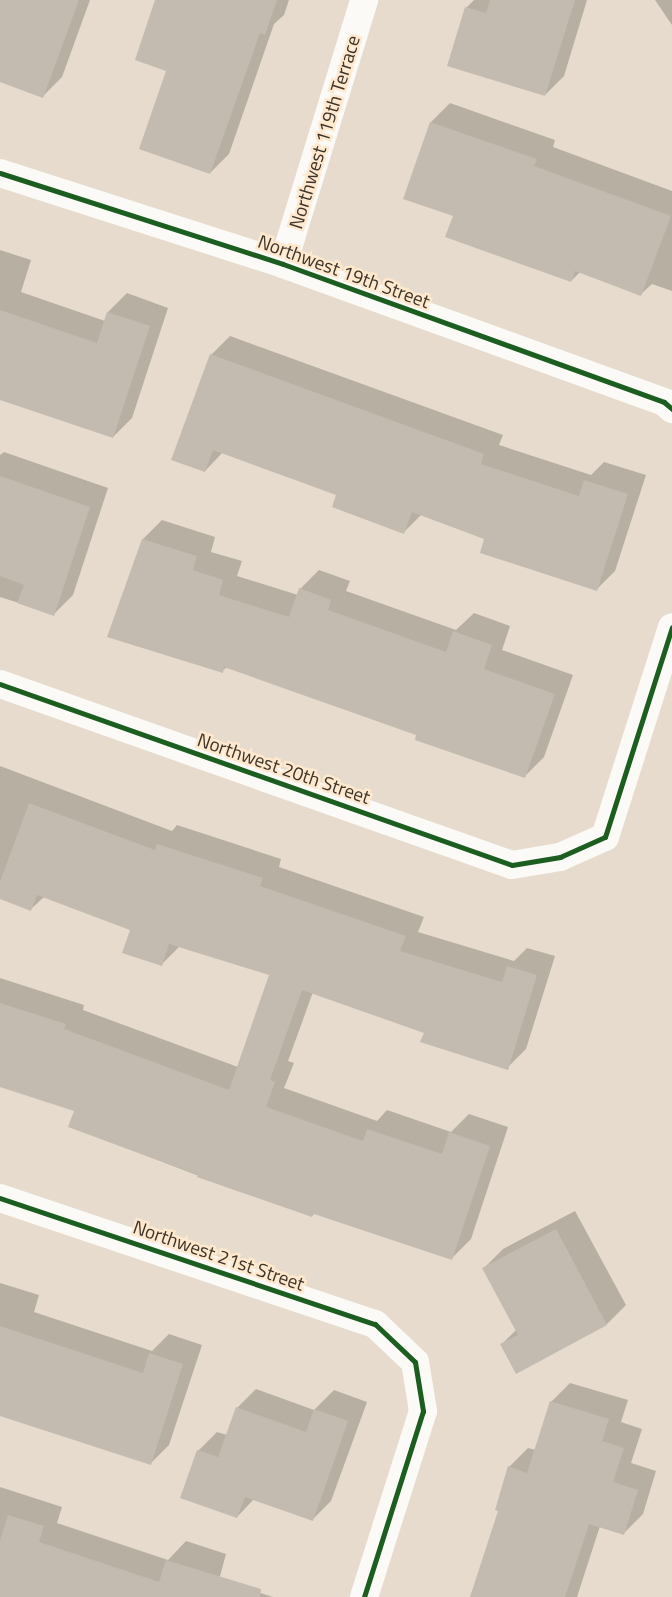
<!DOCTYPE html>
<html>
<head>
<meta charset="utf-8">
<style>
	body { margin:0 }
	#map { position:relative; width:672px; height:1597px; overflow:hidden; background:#e6dbcc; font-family:"Titillium Web",sans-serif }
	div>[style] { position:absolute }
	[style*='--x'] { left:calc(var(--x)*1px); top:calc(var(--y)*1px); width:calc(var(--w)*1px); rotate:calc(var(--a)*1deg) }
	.shadow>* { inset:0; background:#0003 }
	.building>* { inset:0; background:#c3bbaf }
	.minor>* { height:28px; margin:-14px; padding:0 14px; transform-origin:14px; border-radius:14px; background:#fbfaf7 }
	.cycleway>* { height:5px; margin:-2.5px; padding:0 2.5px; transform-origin:2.5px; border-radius:2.5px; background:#1b5e20 }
	span { translate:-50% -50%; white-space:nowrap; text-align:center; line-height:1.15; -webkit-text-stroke:5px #ffe9ce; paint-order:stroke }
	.street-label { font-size:19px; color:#3d342a }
</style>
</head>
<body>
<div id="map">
	<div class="shadow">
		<i style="clip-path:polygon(0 0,90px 0,62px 77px,43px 96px,0 80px)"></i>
		<i style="clip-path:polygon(166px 0,289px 0,284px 15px,274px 24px,229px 154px,210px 173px,168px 70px)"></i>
		<i style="clip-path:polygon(474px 0,587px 0,564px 76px,545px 95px,466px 8px)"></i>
		<i style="clip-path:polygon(655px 0,672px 0,672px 25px)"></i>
		<i style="clip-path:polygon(450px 103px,555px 140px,553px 147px,672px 191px,672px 291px,652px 284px,641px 294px,580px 272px,571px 281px,455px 216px,431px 122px)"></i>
		<i style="clip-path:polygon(0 250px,31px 260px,21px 292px,105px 321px,108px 312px,127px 293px,168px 308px,132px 418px,113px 437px,0 381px)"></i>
		<i style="clip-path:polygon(230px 336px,503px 435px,499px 445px,591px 475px,604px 462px,646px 475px,615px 571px,596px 590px,486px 538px,422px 514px,404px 532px,338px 494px,223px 452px,205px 471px,211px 355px)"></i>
		<i style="clip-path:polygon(4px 452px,108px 488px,73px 595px,54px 614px,0 597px,0 455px)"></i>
		<i style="clip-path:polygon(162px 520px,215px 537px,211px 552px,242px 561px,237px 576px,298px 595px,300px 589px,319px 570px,350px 581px,346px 591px,456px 630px,474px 613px,510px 626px,502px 650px,573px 675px,544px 757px,525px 776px,418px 735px,227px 667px,222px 671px,109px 636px,143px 539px)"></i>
		<i style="clip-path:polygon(0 766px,172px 831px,177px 825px,281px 859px,279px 867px,424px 917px,418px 932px,514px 961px,527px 948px,555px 956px,526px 1049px,507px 1068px,425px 1032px,313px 992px,288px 1061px,294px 1063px,284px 1088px,377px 1121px,387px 1110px,451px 1132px,469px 1114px,508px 1127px,471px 1239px,452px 1258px,315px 1213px,238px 1191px,69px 1126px,75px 1110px,0 1086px,0 978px,84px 1005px,83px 1010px,238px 1067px,270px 974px,180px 946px,162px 964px,131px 930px,44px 897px,31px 909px,0 898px)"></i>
		<i style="clip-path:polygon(575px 1211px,626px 1305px,607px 1324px,501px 1345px,517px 1329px,484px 1268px,503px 1249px)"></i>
		<i style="clip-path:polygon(0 1283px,39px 1295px,34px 1312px,152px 1351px,169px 1334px,202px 1345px,169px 1445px,150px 1464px,0 1413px)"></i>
		<i style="clip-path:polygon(570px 1383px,628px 1400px,621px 1422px,642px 1429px,631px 1463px,656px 1471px,643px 1514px,624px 1533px,600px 1526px,577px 1597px,472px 1597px,500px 1511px,509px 1467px,528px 1448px,536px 1450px,551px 1402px)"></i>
		<i style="clip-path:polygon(256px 1389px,314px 1410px,334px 1390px,367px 1402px,331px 1501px,312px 1520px,254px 1499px,237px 1517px,198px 1451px,217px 1432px,227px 1435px,237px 1408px)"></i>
		<i style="clip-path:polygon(0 1487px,62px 1507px,57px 1523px,168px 1560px,186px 1541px,226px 1554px,219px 1580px,273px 1597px,0 1597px)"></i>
	</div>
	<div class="building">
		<i style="clip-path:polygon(0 0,79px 0,43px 98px,0 82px)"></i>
		<i style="clip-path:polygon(155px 0,277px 0,265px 35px,260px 33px,210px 174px,139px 149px,166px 71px,135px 60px)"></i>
		<i style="clip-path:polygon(490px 0,575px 0,545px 96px,447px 66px,465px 7px,486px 13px)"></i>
		<i style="clip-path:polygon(430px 122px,537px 159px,534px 166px,671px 216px,641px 296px,575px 271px,571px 282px,445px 237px,453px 216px,403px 199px)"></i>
		<i style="clip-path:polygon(0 310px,97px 343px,107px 312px,150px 326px,113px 438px,0 400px)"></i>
		<i style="clip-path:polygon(210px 354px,484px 454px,481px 464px,579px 496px,584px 480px,628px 494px,597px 591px,480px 553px,484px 539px,412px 512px,404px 534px,332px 507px,336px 495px,213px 450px,205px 472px,171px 460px)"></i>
		<i style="clip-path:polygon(0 476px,90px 507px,54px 616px,17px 603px,24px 585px,0 576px)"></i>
		<i style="clip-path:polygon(142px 539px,197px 556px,193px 570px,223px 580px,219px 595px,289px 617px,299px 588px,331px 600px,328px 610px,446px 652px,453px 631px,492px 645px,484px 669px,555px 694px,525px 778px,415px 740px,416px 735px,224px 667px,223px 673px,107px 637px)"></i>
		<i style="clip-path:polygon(29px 803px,155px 850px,157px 844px,263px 878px,260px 886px,406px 936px,400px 951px,502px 982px,507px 966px,537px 975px,508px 1070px,420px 1042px,424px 1033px,302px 990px,270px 1080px,275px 1082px,266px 1107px,363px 1141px,367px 1129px,442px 1154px,449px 1132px,490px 1146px,452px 1260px,314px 1214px,312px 1217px,197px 1177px,198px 1175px,68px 1127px,74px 1111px,0 1087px,0 1003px,66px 1024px,64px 1029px,229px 1090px,269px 975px,169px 944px,162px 966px,122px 953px,130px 930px,37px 895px,31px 911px,0 899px,0 882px)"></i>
		<i style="clip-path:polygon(556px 1229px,607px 1325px,516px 1374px,500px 1344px,518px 1335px,482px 1268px)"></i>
		<i style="clip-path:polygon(0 1326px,143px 1373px,149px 1353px,183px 1364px,151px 1465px,0 1416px)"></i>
		<i style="clip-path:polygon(550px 1401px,609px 1419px,602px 1441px,624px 1448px,613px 1482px,638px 1490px,624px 1535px,589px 1524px,565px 1597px,470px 1597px,498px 1511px,495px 1510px,508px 1466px,527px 1473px)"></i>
		<i style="clip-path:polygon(236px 1407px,306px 1432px,314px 1409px,348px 1421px,313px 1521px,245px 1497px,237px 1518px,180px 1498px,197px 1450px,218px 1457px)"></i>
		<i style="clip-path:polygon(8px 1515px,44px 1526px,39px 1542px,159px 1582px,166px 1560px,261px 1589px,260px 1597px,0 1597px,0 1541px)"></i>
	</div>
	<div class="minor">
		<i style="--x:0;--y:173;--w:297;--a:17.8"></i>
		<i style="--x:283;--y:264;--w:405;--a:19.9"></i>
		<i style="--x:664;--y:402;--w:11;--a:41"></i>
		<i style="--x:283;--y:264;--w:276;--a:-72.9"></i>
		<i style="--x:0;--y:684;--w:543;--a:19.47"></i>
		<i style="--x:512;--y:865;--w:49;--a:-9.5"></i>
		<i style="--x:560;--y:857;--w:49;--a:-24"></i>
		<i style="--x:605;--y:837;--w:220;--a:-72.3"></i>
		<i style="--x:0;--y:1198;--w:396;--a:18.6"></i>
		<i style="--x:375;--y:1324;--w:55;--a:43.5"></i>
		<i style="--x:415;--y:1362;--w:50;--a:80.7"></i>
		<i style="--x:423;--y:1411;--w:195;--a:107.6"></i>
	</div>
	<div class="cycleway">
		<i style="--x:0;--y:173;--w:297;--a:17.8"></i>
		<i style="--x:283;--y:264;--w:405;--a:19.9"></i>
		<i style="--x:664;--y:402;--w:11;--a:41"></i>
		<i style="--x:0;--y:684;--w:543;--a:19.47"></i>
		<i style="--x:512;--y:865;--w:49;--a:-9.5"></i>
		<i style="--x:560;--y:857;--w:49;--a:-24"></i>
		<i style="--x:605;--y:837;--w:220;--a:-72.3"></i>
		<i style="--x:0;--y:1198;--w:396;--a:18.6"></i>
		<i style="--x:375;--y:1324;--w:55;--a:43.5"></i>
		<i style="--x:415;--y:1362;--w:50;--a:80.7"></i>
		<i style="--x:423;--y:1411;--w:195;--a:107.6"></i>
	</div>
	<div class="street-label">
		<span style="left:324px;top:132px;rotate:-73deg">Northwest 119th Terrace</span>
		<span style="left:344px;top:271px;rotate:20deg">Northwest 19th Street</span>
		<span style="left:284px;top:768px;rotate:19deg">Northwest 20th Street</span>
		<span style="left:219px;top:1255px;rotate:19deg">Northwest 21st Street</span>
	</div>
</div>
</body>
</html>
